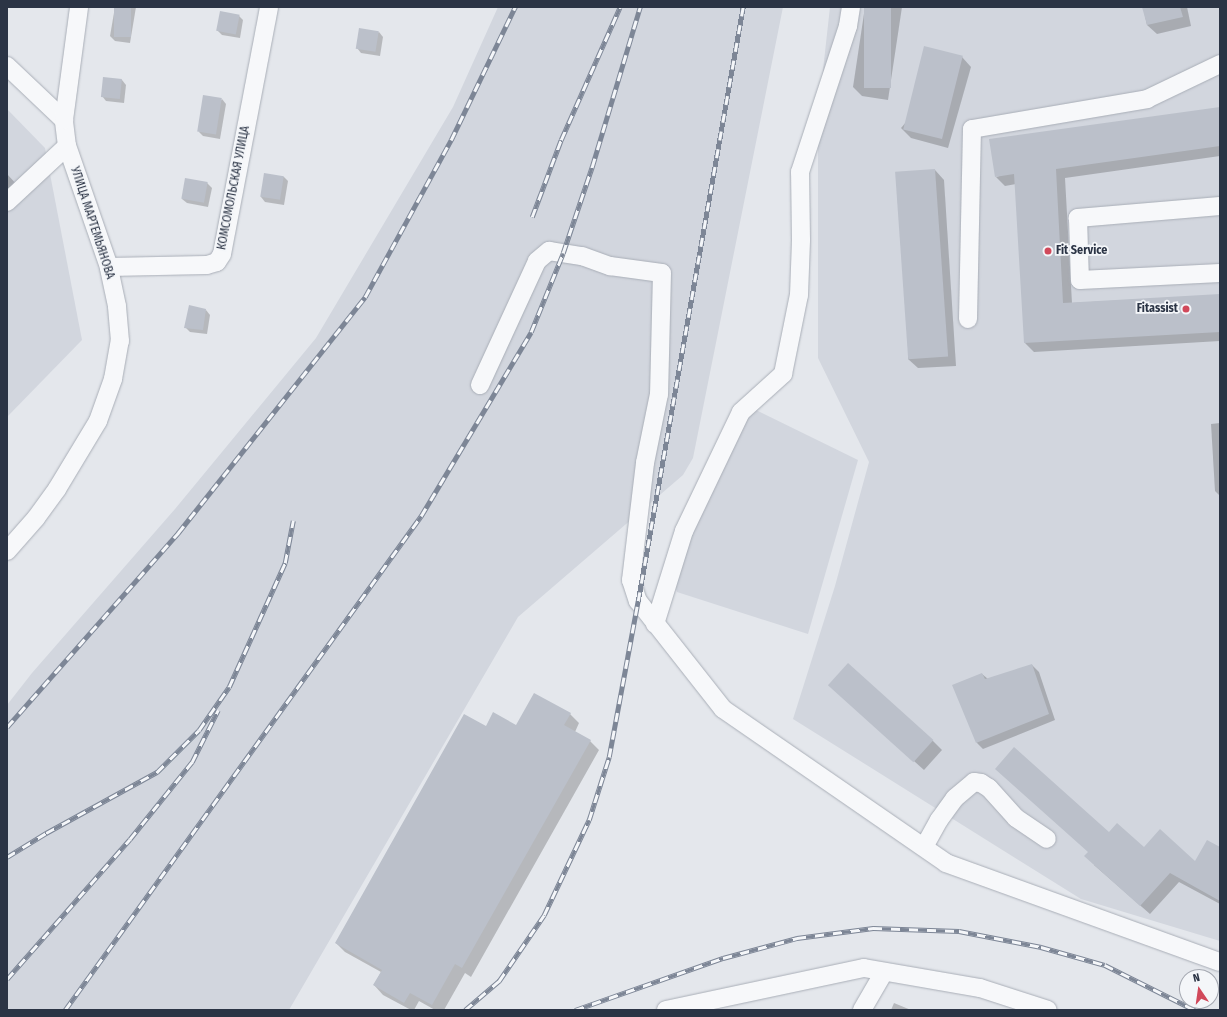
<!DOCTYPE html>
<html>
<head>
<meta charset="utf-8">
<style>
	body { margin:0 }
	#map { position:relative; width:1227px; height:1017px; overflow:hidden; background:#e4e7ec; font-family:"Fira Sans Condensed",sans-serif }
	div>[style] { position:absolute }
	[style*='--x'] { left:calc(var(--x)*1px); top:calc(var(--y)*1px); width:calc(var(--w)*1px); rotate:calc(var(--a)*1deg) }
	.built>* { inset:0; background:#d2d6de }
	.shadow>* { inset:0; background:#0003 }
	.building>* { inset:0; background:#bbc0ca; transform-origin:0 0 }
	.roads { filter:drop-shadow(0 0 1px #a9aeb7) drop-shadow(0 0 1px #a9aeb7) }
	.minor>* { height:18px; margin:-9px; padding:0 9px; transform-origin:9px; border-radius:9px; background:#f7f8fa }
	.rail>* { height:4.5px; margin-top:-2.25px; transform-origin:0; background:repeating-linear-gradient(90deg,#f4f6f9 0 9px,#7d8696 0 18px); box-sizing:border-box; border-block:1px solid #7d8696 }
	.dots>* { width:11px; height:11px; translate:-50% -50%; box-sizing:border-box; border:2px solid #f4f6f9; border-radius:50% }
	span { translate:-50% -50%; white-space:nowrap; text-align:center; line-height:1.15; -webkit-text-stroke:3.5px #f4f6f9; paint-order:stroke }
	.street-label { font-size:12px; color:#2b3445 }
	.poi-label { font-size:12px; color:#2b3445; font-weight:700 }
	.left { translate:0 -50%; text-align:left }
	.right { translate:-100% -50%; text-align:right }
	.frame { position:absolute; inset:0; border:8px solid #2b3445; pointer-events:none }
	.north { position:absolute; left:1179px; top:969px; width:40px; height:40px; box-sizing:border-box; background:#f4f6f9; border:1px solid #a4a8b1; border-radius:50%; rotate:347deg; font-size:11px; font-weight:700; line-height:16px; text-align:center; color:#2b3445 }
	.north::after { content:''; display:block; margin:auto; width:14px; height:18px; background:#d1495b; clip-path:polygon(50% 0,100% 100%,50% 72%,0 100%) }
</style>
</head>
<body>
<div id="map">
	<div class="built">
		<i style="clip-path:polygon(498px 7px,783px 7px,693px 458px,683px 475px,518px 617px,289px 1010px,7px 1010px,7px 705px,32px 673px,175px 509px,316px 338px,453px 107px)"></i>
		<i style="clip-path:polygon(830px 7px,1220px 7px,1220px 941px,1081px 899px,793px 719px,835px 586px,869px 462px,818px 358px,818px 115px)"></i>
		<i style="clip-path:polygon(7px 109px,45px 148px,82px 340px,7px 417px)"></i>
		<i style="clip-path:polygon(752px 408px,858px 460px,808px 634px,677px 592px,671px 571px)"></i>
	</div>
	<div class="shadow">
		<i style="clip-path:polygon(115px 7px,136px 7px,130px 43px,115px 41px,110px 36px)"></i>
		<i style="clip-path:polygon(865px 7px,902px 7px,888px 100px,862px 96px,853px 87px)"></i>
		<i style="clip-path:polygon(1143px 7px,1187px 7px,1191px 26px,1157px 34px,1147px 25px)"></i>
		<i style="clip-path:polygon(239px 16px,243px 20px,240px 38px,222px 35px,218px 31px)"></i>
		<i style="clip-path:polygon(379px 32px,383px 37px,380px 56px,361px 53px,357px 48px)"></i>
		<i style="clip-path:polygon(962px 57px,971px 67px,948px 148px,911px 138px,901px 128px)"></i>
		<i style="clip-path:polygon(104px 78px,122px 80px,126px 85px,124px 103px,106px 101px,102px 96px)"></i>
		<i style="clip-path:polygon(222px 99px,226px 104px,220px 139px,203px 136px,199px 132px)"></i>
		<i style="clip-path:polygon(1220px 108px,1220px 156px,1065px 178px,1072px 303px,1220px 295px,1220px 341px,1034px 352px,1025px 343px,1016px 184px,1005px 186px,996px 177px)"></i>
		<i style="clip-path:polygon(935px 170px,944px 180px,956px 366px,918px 368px,908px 359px)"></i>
		<i style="clip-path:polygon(7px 174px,19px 187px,7px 198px)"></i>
		<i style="clip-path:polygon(265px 174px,284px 177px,288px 181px,284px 205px,265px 202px,261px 197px)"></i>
		<i style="clip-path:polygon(207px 183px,212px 188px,208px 207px,187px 203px,182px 199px)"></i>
		<i style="clip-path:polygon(206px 310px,210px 315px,207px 334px,190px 332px,185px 327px)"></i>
		<i style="clip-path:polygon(1220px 423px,1220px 496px,1215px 491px,1211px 424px)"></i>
		<i style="clip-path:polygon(1032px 665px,1039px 672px,1055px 720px,983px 749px,977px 743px,982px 674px,988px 679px)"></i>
		<i style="clip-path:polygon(839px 694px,933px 741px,942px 750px,924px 770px)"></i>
		<i style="clip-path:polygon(570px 714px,579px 723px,575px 732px,590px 741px,599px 750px,471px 977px,465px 973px,444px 1010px,435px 1010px,419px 1001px,414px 1010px,411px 1010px,383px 995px,374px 985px,381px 972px,345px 952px,336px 943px,486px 727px,517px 727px)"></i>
		<i style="clip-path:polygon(1109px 833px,1144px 849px,1196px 862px,1220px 848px,1220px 904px,1179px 882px,1150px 914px,1094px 865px)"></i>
		<i style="clip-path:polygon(894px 1003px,911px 1010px,891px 1010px)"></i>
	</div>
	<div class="building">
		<i style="left:114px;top:7px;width:17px;height:30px"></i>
		<i style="left:864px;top:7px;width:27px;height:81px"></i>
		<i style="clip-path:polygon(1142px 7px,1180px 7px,1183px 17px,1147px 25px)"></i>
		<i style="left:220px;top:11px;width:20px;height:20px;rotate:11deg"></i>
		<i style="left:359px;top:28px;width:20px;height:21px;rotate:9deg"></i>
		<i style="left:924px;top:46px;width:40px;height:86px;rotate:14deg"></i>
		<i style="left:103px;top:77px;width:19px;height:20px;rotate:6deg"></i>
		<i style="left:203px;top:95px;width:19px;height:37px;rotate:9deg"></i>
		<i style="clip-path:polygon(1220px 107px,1220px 146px,1056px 169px,1063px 303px,1220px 294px,1220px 332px,1024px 343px,1014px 174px,995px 177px,989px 139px)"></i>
		<i style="left:935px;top:169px;width:188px;height:40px;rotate:86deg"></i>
		<i style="left:264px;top:173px;width:20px;height:24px;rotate:9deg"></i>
		<i style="left:185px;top:178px;width:23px;height:21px;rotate:10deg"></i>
		<i style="clip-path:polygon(189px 305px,206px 309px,203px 330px,184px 328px)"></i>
		<i style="left:848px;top:663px;width:115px;height:30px;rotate:42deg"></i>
		<i style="clip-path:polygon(1032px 664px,1049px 714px,976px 743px,952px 685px,982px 673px,985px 679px)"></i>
		<i style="clip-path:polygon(534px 693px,571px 713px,564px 725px,591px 740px,462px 968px,455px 964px,432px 1005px,410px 993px,404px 1003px,373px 985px,382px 970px,335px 943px,464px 714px,486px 726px,493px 712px,516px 725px)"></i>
		<i style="clip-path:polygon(1014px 747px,1109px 832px,1117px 823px,1144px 847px,1160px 829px,1195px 861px,1207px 840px,1220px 847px,1220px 901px,1170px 873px,1140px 906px,1084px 856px,1088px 852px,995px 769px)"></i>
	</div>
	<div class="roads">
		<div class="minor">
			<i style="--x:7;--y:66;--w:79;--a:43.5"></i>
			<i style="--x:7;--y:202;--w:82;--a:-43"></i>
			<i style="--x:1220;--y:206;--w:143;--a:175.2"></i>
			<i style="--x:1078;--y:218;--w:62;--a:88.2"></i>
			<i style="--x:1080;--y:280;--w:140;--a:-2.9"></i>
			<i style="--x:109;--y:267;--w:98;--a:-1.2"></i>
			<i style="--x:207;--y:265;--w:10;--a:-17"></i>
			<i style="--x:217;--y:262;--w:9;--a:-58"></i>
			<i style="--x:222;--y:254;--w:251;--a:-79.2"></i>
			<i style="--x:968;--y:319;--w:190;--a:-88.8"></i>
			<i style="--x:972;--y:129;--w:178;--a:-9.7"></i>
			<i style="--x:1147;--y:99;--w:81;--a:-25.6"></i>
			<i style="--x:480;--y:385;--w:136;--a:-65.3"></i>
			<i style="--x:537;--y:261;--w:16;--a:-40"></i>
			<i style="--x:549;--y:251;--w:33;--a:9"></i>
			<i style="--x:582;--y:256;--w:30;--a:20"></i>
			<i style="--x:610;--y:266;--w:52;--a:7.7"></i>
			<i style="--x:662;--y:273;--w:121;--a:91.4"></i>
			<i style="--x:659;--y:394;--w:70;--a:101.5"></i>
			<i style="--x:645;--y:463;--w:118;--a:96.8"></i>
			<i style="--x:631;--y:580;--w:22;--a:72"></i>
			<i style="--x:638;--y:601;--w:137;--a:51.8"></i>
			<i style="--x:723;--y:709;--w:271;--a:34.6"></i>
			<i style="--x:946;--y:863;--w:291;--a:19.9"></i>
			<i style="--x:7;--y:551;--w:44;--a:-48.7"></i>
			<i style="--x:36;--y:518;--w:36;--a:-54"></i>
			<i style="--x:57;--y:489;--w:79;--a:-58.9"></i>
			<i style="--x:98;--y:421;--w:45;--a:-70.3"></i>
			<i style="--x:113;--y:379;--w:39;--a:-80"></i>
			<i style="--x:120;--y:341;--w:35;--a:-95"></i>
			<i style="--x:117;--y:306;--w:40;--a:-102"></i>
			<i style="--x:109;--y:267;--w:128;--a:-109.1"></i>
			<i style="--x:67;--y:146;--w:26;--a:-97"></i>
			<i style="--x:64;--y:120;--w:114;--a:-82.4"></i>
			<i style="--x:655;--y:624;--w:97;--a:-72.7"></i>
			<i style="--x:684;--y:531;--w:132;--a:-64.4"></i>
			<i style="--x:741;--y:412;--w:57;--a:-42.1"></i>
			<i style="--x:783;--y:374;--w:81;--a:-78.6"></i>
			<i style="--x:799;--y:295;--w:55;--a:-87.9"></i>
			<i style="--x:801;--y:240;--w:68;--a:-90.8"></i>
			<i style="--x:800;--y:172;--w:154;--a:-71.8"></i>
			<i style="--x:848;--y:26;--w:19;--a:-81"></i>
			<i style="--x:924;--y:847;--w:31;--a:-61"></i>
			<i style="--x:939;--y:820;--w:27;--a:-54"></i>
			<i style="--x:955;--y:798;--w:25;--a:-40"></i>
			<i style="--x:974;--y:782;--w:7;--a:8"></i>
			<i style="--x:981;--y:783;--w:9;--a:32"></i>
			<i style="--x:989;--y:788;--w:40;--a:48"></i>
			<i style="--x:1016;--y:818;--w:37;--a:34"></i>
			<i style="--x:666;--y:1010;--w:202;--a:-12"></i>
			<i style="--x:864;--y:968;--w:118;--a:9.8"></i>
			<i style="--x:980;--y:988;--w:71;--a:17.9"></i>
			<i style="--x:862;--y:1010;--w:44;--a:-59.9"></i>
		</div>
	</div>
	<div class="rail">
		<i style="--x:532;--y:217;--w:82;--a:-69.4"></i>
		<i style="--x:561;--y:140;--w:145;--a:-66.1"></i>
		<i style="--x:7;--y:727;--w:259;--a:-48.6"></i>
		<i style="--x:178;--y:533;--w:301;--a:-51.6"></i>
		<i style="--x:365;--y:297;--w:179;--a:-61.3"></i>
		<i style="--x:451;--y:140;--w:148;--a:-64.3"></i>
		<i style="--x:7;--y:857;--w:46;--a:-31.6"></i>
		<i style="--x:46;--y:833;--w:127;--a:-28.8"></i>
		<i style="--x:157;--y:772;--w:59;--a:-45"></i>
		<i style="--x:199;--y:730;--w:52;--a:-55.1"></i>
		<i style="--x:229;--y:687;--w:136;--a:-65.7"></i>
		<i style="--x:285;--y:563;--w:43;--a:-79.2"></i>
		<i style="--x:7;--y:979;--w:186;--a:-48.7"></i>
		<i style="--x:130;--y:839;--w:99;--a:-51.2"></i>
		<i style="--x:192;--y:762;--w:58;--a:-63.4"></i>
		<i style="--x:65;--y:1010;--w:609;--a:-54.22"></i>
		<i style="--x:421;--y:516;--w:214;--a:-59.1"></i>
		<i style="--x:531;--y:332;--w:85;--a:-67.9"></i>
		<i style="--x:563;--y:253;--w:91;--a:-71.4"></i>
		<i style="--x:592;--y:167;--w:167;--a:-73.3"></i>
		<i style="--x:465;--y:1010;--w:45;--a:-40.5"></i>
		<i style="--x:499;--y:981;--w:80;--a:-55.7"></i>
		<i style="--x:544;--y:915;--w:105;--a:-64.7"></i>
		<i style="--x:589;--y:820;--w:66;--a:-72.4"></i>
		<i style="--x:609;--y:757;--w:159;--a:-79.5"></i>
		<i style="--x:638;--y:601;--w:603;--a:-79.98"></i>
		<i style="--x:575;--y:1010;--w:157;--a:-19.4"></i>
		<i style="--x:723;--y:958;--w:77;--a:-15.1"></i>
		<i style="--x:797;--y:938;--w:77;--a:-7.5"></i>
		<i style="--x:873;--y:928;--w:86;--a:2"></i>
		<i style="--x:959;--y:931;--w:84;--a:11"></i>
		<i style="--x:1041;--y:947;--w:66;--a:15.7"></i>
		<i style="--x:1105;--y:965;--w:101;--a:26.6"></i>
	</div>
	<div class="dots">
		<i style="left:1048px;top:251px;background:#d1495b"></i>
		<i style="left:1186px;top:309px;background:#d1495b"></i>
	</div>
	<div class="street-label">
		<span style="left:234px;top:188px;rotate:-79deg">КОМСОМОЛЬСКАЯ УЛИЦА</span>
		<span style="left:92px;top:223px;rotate:72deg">УЛИЦА МАРТЕМЬЯНОВА</span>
	</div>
	<div class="poi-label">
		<span class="left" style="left:1056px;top:251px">Fit Service</span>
		<span class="right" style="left:1178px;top:309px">Fitassist</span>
	</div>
	<div class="frame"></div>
	<div class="north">N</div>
</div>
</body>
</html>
